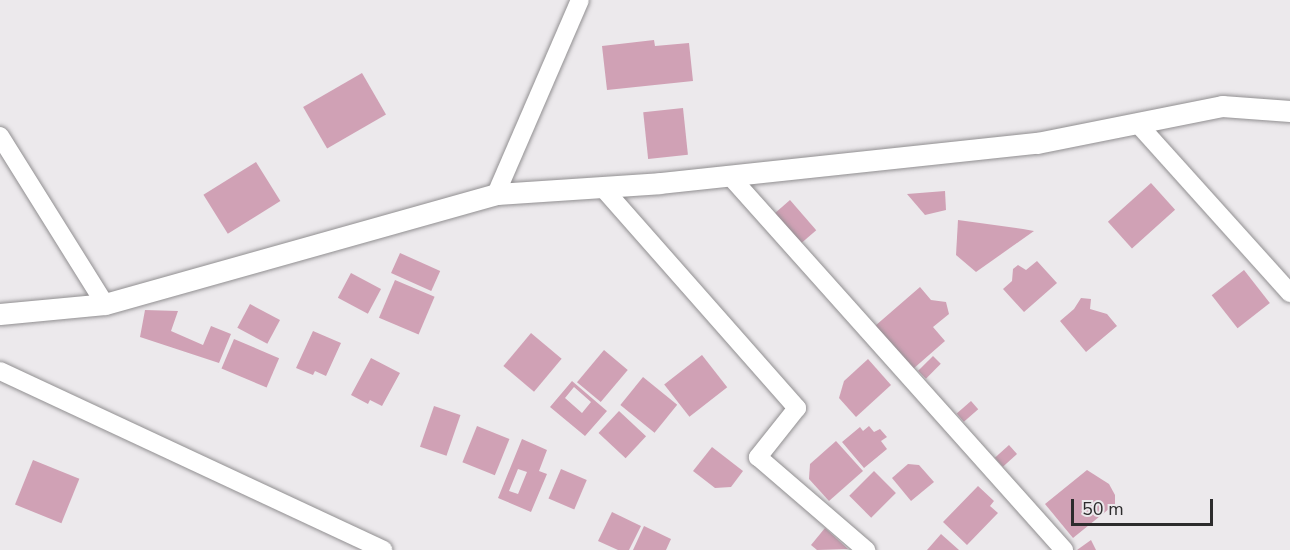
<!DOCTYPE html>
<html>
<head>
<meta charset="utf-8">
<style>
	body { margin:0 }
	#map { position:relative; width:1290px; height:550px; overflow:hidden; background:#ece9ec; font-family:"Nunito Sans",sans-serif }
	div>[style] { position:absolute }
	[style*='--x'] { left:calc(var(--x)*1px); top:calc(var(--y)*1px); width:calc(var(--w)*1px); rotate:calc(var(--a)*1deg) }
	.building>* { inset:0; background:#d0a1b5; transform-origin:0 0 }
	.roads { filter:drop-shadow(0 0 2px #918f91) drop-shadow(0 0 2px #918f91) }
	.minor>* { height:18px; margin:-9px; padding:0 9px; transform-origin:9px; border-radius:9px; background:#fff }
	.tertiary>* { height:21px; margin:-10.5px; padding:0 10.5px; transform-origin:10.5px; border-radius:10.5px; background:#fff }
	span { translate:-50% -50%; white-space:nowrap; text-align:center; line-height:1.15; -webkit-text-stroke:6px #ece9ec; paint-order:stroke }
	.scale { position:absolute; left:1071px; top:499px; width:142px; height:27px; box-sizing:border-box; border:3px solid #2d2c2d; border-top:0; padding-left:8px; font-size:18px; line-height:21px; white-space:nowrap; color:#2d2c2d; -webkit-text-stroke:4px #ece9ec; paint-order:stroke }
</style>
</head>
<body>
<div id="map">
	<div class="building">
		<i style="clip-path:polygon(654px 40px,655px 46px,689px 43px,693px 81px,607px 90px,602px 46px)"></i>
		<i style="left:362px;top:73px;width:48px;height:68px;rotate:60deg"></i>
		<i style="left:683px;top:108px;width:47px;height:40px;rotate:84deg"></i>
		<i style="left:256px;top:162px;width:46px;height:62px;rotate:58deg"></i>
		<i style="left:1151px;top:183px;width:36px;height:58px;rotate:48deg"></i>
		<i style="clip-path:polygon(945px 191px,946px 210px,925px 215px,907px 194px)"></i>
		<i style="left:790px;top:200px;width:40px;height:22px;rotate:49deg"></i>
		<i style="clip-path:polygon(958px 220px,1023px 229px,1034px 231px,976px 272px,956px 255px)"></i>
		<i style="left:400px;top:253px;width:44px;height:22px;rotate:24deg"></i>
		<i style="clip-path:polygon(1037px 261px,1057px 283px,1024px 312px,1003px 289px,1012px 281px,1013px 269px,1018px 265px,1026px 270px)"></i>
		<i style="left:1244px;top:270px;width:42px;height:41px;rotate:52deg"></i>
		<i style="left:351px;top:273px;width:34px;height:28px;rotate:28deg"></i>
		<i style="left:395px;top:280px;width:43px;height:41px;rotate:23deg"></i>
		<i style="clip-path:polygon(920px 287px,931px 300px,946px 302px,949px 314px,933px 327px,945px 341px,913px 369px,875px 326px)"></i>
		<i style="clip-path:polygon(1081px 298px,1091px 299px,1090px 309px,1107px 314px,1117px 326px,1086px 352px,1060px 321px,1074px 309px)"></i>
		<i style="left:250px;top:304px;width:34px;height:27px;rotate:28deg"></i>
		<i style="clip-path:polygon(145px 310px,178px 311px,171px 331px,203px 345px,211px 326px,231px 334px,219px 363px,140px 337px)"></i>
		<i style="clip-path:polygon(313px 331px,341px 343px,326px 376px,315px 371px,313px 375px,296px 368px)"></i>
		<i style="left:531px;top:333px;width:40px;height:43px;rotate:40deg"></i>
		<i style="left:234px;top:339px;width:49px;height:32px;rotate:23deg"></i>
		<i style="left:604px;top:350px;width:31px;height:42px;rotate:40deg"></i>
		<i style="left:702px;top:355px;width:41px;height:48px;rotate:52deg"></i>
		<i style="left:933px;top:356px;width:11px;height:21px;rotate:45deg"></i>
		<i style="clip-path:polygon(371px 358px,400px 373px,382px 406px,370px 400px,368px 404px,351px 395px)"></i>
		<i style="clip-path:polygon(868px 359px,891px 385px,856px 417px,839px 398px,844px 381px)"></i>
		<i style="left:643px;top:377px;width:44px;height:36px;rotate:39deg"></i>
		<i style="clip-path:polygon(evenodd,572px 381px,607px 411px,585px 436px,550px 407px,572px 381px,574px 387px,591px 402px,582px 413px,565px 398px,574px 387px)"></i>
		<i style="left:971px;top:401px;width:11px;height:19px;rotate:49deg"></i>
		<i style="left:434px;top:406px;width:28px;height:43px;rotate:19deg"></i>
		<i style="left:619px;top:411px;width:37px;height:30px;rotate:43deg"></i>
		<i style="left:477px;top:426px;width:35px;height:39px;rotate:22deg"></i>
		<i style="clip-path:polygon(869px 426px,874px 432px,880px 429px,887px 437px,881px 441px,887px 449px,864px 468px,842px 442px,860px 427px,863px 431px)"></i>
		<i style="clip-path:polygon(evenodd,522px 439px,547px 450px,539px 471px,547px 474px,531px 512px,498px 498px,522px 439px,518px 469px,527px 472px,518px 494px,509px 491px,518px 469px)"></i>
		<i style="clip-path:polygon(836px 441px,863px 471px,829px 501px,809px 479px,810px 464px)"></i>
		<i style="left:1009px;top:445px;width:12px;height:19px;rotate:48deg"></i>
		<i style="clip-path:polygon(712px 447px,743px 471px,731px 487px,715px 488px,693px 471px)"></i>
		<i style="left:33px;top:460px;width:50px;height:48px;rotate:22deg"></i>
		<i style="clip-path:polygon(908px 464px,919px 465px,934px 482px,911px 501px,892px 478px)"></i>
		<i style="left:561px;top:469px;width:28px;height:32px;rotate:23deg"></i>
		<i style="clip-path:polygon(1087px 470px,1109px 484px,1115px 495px,1115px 504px,1073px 538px,1045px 504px)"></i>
		<i style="left:874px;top:471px;width:31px;height:35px;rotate:45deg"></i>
		<i style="clip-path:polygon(978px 486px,994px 501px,990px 506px,998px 513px,967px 545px,943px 522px)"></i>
		<i style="clip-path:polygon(612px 512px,641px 526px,629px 550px,618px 550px,598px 541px)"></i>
		<i style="clip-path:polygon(644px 526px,671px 539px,666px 550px,633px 550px)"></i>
		<i style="clip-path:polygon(825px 528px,848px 549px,817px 550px,811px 545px)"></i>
		<i style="clip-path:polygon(941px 534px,959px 550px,927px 550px)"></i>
		<i style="clip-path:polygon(1091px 540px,1096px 550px,1077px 550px)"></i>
	</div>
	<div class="roads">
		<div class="minor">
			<i style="--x:1137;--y:123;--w:229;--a:48"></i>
			<i style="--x:0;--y:136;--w:198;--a:58"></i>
			<i style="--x:729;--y:175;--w:503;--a:48.22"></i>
			<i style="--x:602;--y:187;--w:295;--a:48.6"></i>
			<i style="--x:797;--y:408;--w:63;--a:128.5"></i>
			<i style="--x:758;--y:457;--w:143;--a:40.7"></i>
			<i style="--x:496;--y:194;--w:211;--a:-66.6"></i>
			<i style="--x:0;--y:371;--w:423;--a:25"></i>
		</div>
		<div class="tertiary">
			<i style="--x:0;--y:314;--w:105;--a:-5.4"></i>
			<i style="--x:105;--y:304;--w:406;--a:-15.7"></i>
			<i style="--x:496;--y:194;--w:164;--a:-3.8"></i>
			<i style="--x:660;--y:183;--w:379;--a:-6.1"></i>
			<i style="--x:1037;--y:143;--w:189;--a:-11.3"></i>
			<i style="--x:1222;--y:106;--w:68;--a:4.2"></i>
		</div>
	</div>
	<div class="scale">50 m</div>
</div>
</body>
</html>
